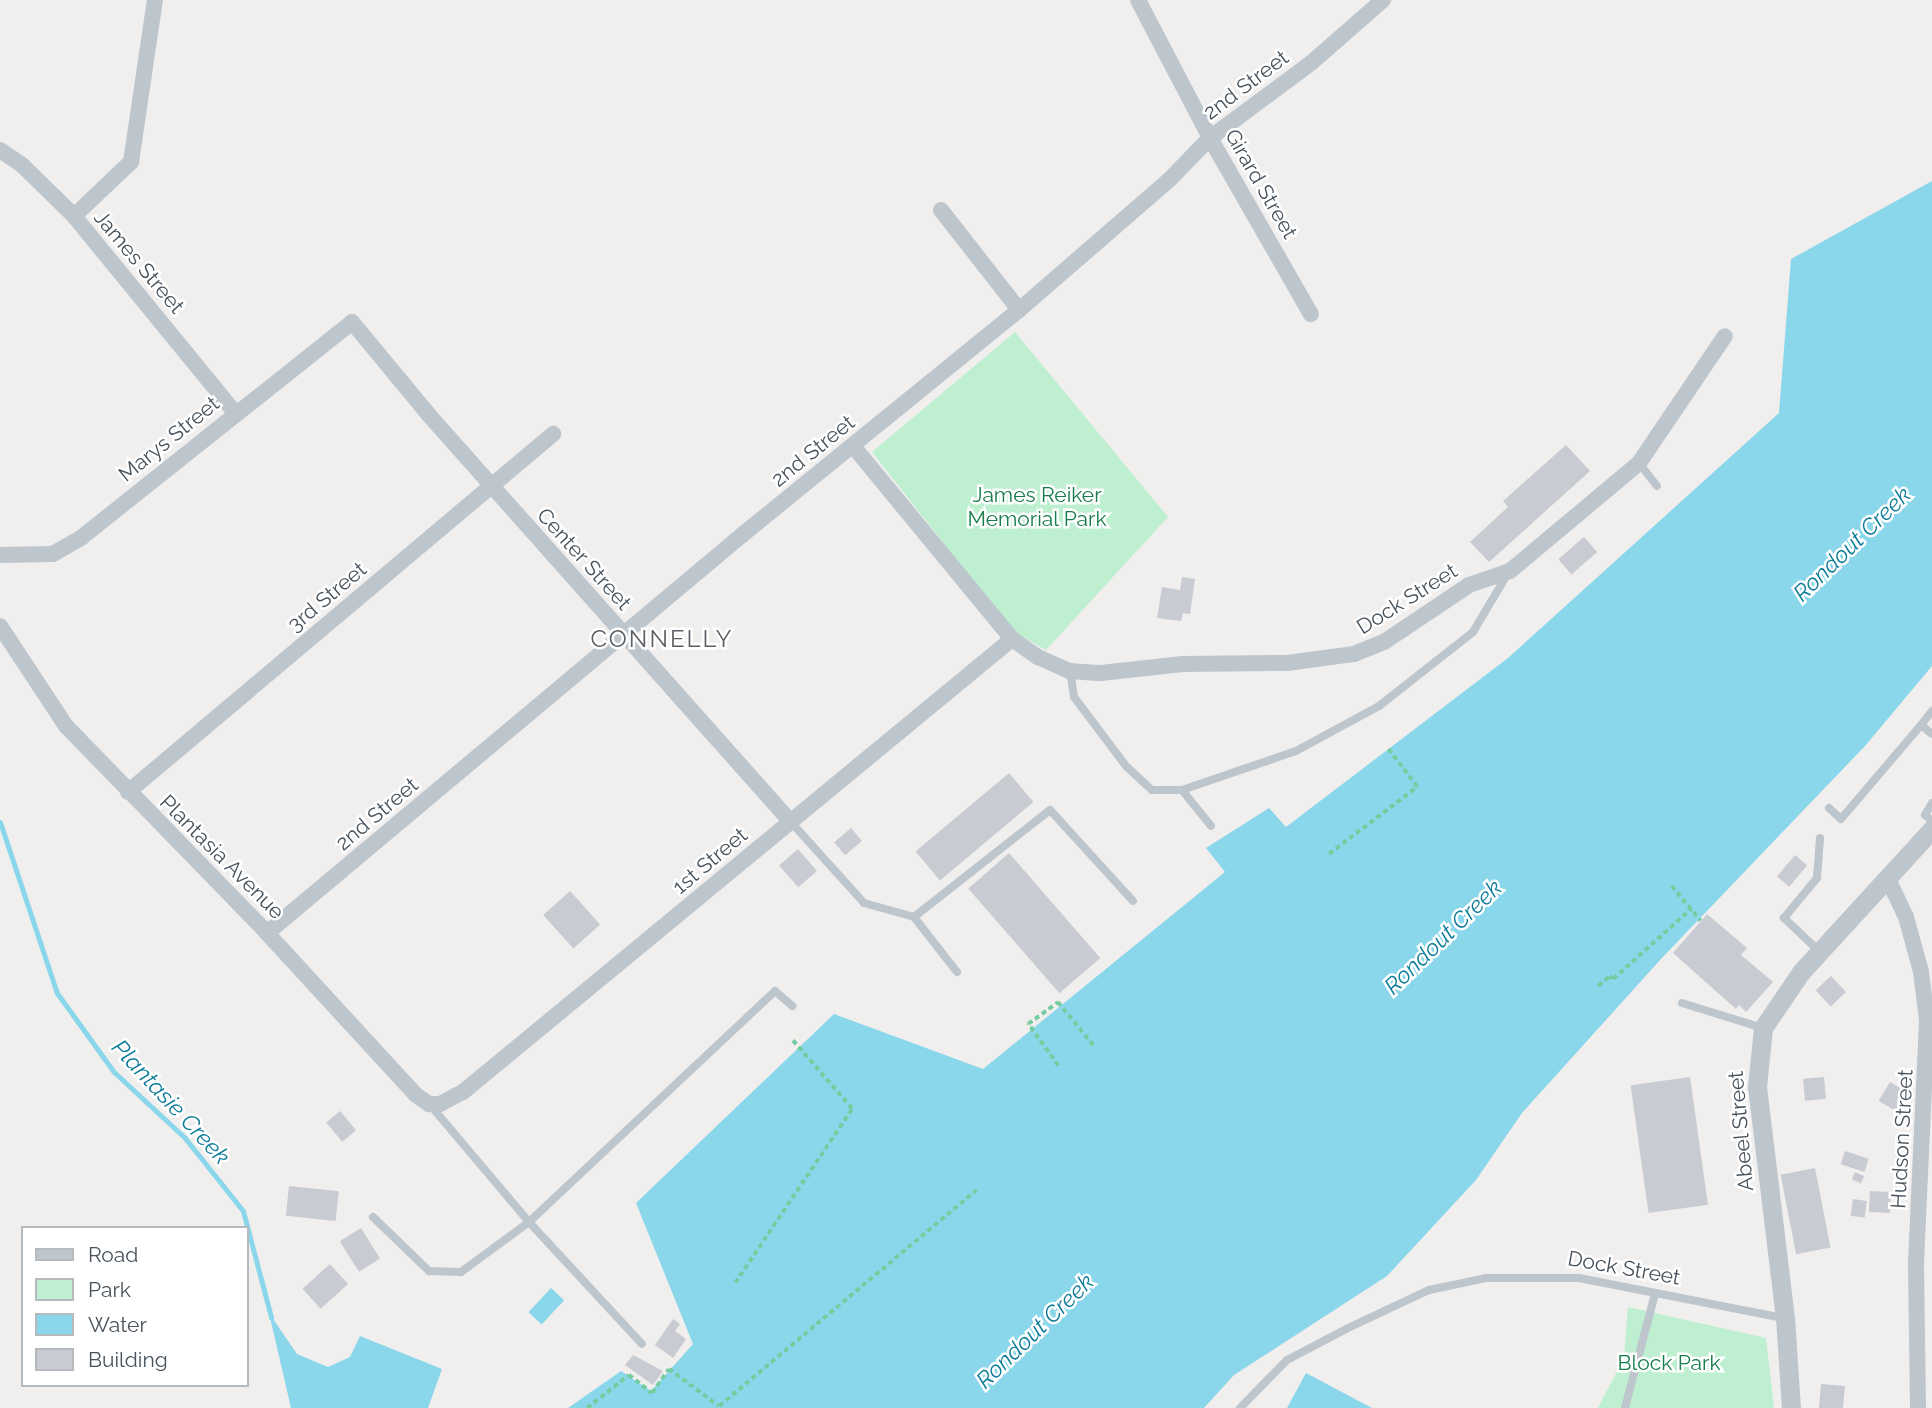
<!DOCTYPE html>
<html>
<head>
<meta charset="utf-8">
<style>
	body { margin:0 }
	#map { position:relative; width:1932px; height:1408px; overflow:hidden; background:#f1eeee; font-family:Raleway,sans-serif }
	div>[style] { position:absolute }
	[style*='--x'] { left:calc(var(--x)*1px); top:calc(var(--y)*1px); width:calc(var(--w)*1px); rotate:calc(var(--a)*1deg) }
	.green>* { inset:0; background:#bdefd0 }
	.water>* { inset:0; background:#8ad7eb; transform-origin:0 0 }
	.stream>* { height:5px; margin:-2.5px; padding:0 2.5px; transform-origin:2.5px; border-radius:2.5px; background:#8ad7eb }
	.building>* { inset:0; background:#c8cbd1; transform-origin:0 0 }
	.path>* { height:3.5px; margin-top:-1.75px; transform-origin:0; background:repeating-linear-gradient(90deg,#75cca1 0 5px,transparent 0 8.5px) }
	.service>* { height:8px; margin:-4px; padding:0 4px; transform-origin:4px; border-radius:4px; background:#bdc6cd }
	.minor>* { height:16px; margin:-8px; padding:0 8px; transform-origin:8px; border-radius:8px; background:#bdc6cd }
	.tertiary>* { height:19px; margin:-9.5px; padding:0 9.5px; transform-origin:9.5px; border-radius:9.5px; background:#bdc6cd }
	span { translate:-50% -50%; white-space:nowrap; text-align:center; line-height:1.15; -webkit-text-stroke:5px #fff; paint-order:stroke }
	.street-label { font-size:21px; color:#47525c }
	.park-label { font-size:21px; color:#177d4a }
	.water-label { font-size:23px; color:#0d7c99; font-style:italic }
	.quarter-label { font-size:24px; color:#5b5f63; letter-spacing:2px }
	.legend { position:absolute; left:21px; top:1226px; width:228px; height:161px; box-sizing:border-box; background:#fff; border:2px solid #b5babe; margin:0; padding:9px 12px; list-style:none; font-size:21px; color:#47525c }
	.legend li { display:flex; align-items:center; gap:14px; height:35px }
	.legend b { width:35px; border:2px solid #b5babe }
</style>
</head>
<body>
<div id="map">
	<div class="green">
		<i style="clip-path:polygon(1015px 332px,1168px 517px,1046px 650px,1013px 631px,872px 452px)"></i>
		<i style="clip-path:polygon(1628px 1307px,1766px 1338px,1774px 1408px,1598px 1408px,1624px 1358px)"></i>
	</div>
	<div class="water">
		<i style="clip-path:polygon(1932px 181px,1932px 666px,1865px 746px,1661px 959px,1522px 1113px,1476px 1180px,1387px 1276px,1234px 1375px,1204px 1408px,568px 1408px,621px 1371px,651px 1391px,693px 1344px,636px 1203px,834px 1014px,983px 1069px,1225px 872px,1206px 848px,1269px 808px,1286px 827px,1508px 658px,1779px 413px,1791px 259px)"></i>
		<i style="left:551px;top:1288px;width:18px;height:33px;rotate:43deg"></i>
		<i style="clip-path:polygon(269px 1313px,297px 1354px,328px 1367px,350px 1357px,360px 1336px,442px 1369px,428px 1408px,291px 1408px)"></i>
		<i style="clip-path:polygon(1306px 1373px,1372px 1408px,1287px 1408px)"></i>
	</div>
	<div class="stream">
		<i style="--x:0;--y:822;--w:180;--a:71.6"></i>
		<i style="--x:57;--y:993;--w:97;--a:54.2"></i>
		<i style="--x:114;--y:1072;--w:97;--a:42.9"></i>
		<i style="--x:185;--y:1138;--w:93;--a:51.5"></i>
		<i style="--x:243;--y:1211;--w:110;--a:75.2"></i>
	</div>
	<div class="building">
		<i style="clip-path:polygon(1566px 445px,1590px 471px,1489px 562px,1470px 542px,1508px 507px,1503px 501px)"></i>
		<i style="left:1584px;top:537px;width:20px;height:34px;rotate:49deg"></i>
		<i style="clip-path:polygon(1182px 577px,1195px 579px,1190px 614px,1183px 613px,1181px 621px,1157px 618px,1162px 587px,1180px 590px)"></i>
		<i style="left:1009px;top:773px;width:38px;height:122px;rotate:50deg"></i>
		<i style="left:851px;top:828px;width:17px;height:22px;rotate:50deg"></i>
		<i style="left:798px;top:849px;width:29px;height:25px;rotate:49deg"></i>
		<i style="left:1009px;top:853px;width:139px;height:54px;rotate:49deg"></i>
		<i style="left:1795px;top:855px;width:16px;height:28px;rotate:40deg"></i>
		<i style="left:570px;top:891px;width:45px;height:36px;rotate:48deg"></i>
		<i style="clip-path:polygon(1707px 914px,1747px 948px,1741px 955px,1773px 982px,1746px 1012px,1739px 1005px,1736px 1009px,1673px 953px)"></i>
		<i style="left:1831px;top:976px;width:22px;height:21px;rotate:47deg"></i>
		<i style="left:1690px;top:1077px;width:129px;height:60px;rotate:82deg"></i>
		<i style="left:1824px;top:1077px;width:22px;height:21px;rotate:85deg"></i>
		<i style="left:1890px;top:1082px;width:21px;height:22px;rotate:31deg"></i>
		<i style="left:340px;top:1111px;width:25px;height:18px;rotate:50deg"></i>
		<i style="left:1845px;top:1151px;width:25px;height:14px;rotate:18deg"></i>
		<i style="left:1815px;top:1168px;width:81px;height:35px;rotate:79deg"></i>
		<i style="left:1855px;top:1172px;width:10px;height:8px;rotate:24deg"></i>
		<i style="left:289px;top:1186px;width:50px;height:30px;rotate:6deg"></i>
		<i style="left:1870px;top:1191px;width:21px;height:21px;rotate:3deg"></i>
		<i style="left:1853px;top:1199px;width:14px;height:17px;rotate:8deg"></i>
		<i style="left:361px;top:1228px;width:36px;height:25px;rotate:58deg"></i>
		<i style="left:330px;top:1264px;width:27px;height:37px;rotate:48deg"></i>
		<i style="clip-path:polygon(673px 1319px,680px 1324px,675px 1331px,686px 1339px,673px 1358px,655px 1345px)"></i>
		<i style="clip-path:polygon(633px 1355px,663px 1371px,653px 1385px,625px 1365px)"></i>
		<i style="left:1821px;top:1384px;width:24px;height:24px;rotate:5deg"></i>
	</div>
	<div class="path">
		<i style="--x:1329;--y:854;--w:111;--a:-37.3"></i>
		<i style="--x:1417;--y:787;--w:48;--a:-127.3"></i>
		<i style="--x:1672;--y:886;--w:45;--a:50.4"></i>
		<i style="--x:1598;--y:986;--w:16;--a:-40"></i>
		<i style="--x:1610;--y:976;--w:4;--a:45"></i>
		<i style="--x:1613;--y:979;--w:105;--a:-41.9"></i>
		<i style="--x:1058;--y:1066;--w:52;--a:-125.5"></i>
		<i style="--x:1028;--y:1024;--w:37;--a:-36"></i>
		<i style="--x:1058;--y:1002;--w:58;--a:50.6"></i>
		<i style="--x:735;--y:1283;--w:210;--a:-56.1"></i>
		<i style="--x:852;--y:1109;--w:91;--a:-131"></i>
		<i style="--x:587;--y:1408;--w:53;--a:-38.2"></i>
		<i style="--x:629;--y:1375;--w:29;--a:38"></i>
		<i style="--x:652;--y:1393;--w:29;--a:-55"></i>
		<i style="--x:669;--y:1369;--w:62;--a:36.5"></i>
		<i style="--x:719;--y:1406;--w:336;--a:-40"></i>
	</div>
	<div class="service">
		<i style="--x:1639;--y:463;--w:29;--a:52"></i>
		<i style="--x:1070;--y:671;--w:26;--a:81"></i>
		<i style="--x:1074;--y:697;--w:86;--a:53"></i>
		<i style="--x:1126;--y:766;--w:35;--a:43"></i>
		<i style="--x:1152;--y:790;--w:30;--a:0"></i>
		<i style="--x:1182;--y:790;--w:120;--a:-18.9"></i>
		<i style="--x:1296;--y:751;--w:94;--a:-28.5"></i>
		<i style="--x:1379;--y:706;--w:120;--a:-38.2"></i>
		<i style="--x:1473;--y:632;--w:69;--a:-59.3"></i>
		<i style="--x:1932;--y:711;--w:18;--a:128"></i>
		<i style="--x:1921;--y:725;--w:14;--a:39"></i>
		<i style="--x:1182;--y:790;--w:46;--a:51.1"></i>
		<i style="--x:1932;--y:803;--w:14;--a:120"></i>
		<i style="--x:1925;--y:815;--w:9;--a:41"></i>
		<i style="--x:1829;--y:808;--w:16;--a:43"></i>
		<i style="--x:1841;--y:819;--w:123;--a:-49.6"></i>
		<i style="--x:790;--y:821;--w:110;--a:47.9"></i>
		<i style="--x:864;--y:903;--w:52;--a:15.6"></i>
		<i style="--x:914;--y:917;--w:70;--a:52"></i>
		<i style="--x:914;--y:917;--w:173;--a:-38.2"></i>
		<i style="--x:1050;--y:810;--w:123;--a:47.6"></i>
		<i style="--x:1820;--y:952;--w:50;--a:-136.6"></i>
		<i style="--x:1784;--y:918;--w:52;--a:-50.5"></i>
		<i style="--x:1817;--y:878;--w:40;--a:-85.7"></i>
		<i style="--x:1682;--y:1003;--w:85;--a:17.2"></i>
		<i style="--x:431;--y:1106;--w:152;--a:49.8"></i>
		<i style="--x:529;--y:1222;--w:337;--a:-43.2"></i>
		<i style="--x:775;--y:991;--w:23;--a:41"></i>
		<i style="--x:373;--y:1217;--w:78;--a:44"></i>
		<i style="--x:429;--y:1271;--w:32;--a:2"></i>
		<i style="--x:461;--y:1272;--w:84;--a:-36.3"></i>
		<i style="--x:529;--y:1222;--w:166;--a:47.2"></i>
		<i style="--x:1240;--y:1408;--w:67;--a:-45.6"></i>
		<i style="--x:1287;--y:1360;--w:69;--a:-27.7"></i>
		<i style="--x:1348;--y:1328;--w:89;--a:-25.1"></i>
		<i style="--x:1429;--y:1290;--w:58;--a:-11.9"></i>
		<i style="--x:1486;--y:1278;--w:93;--a:0"></i>
		<i style="--x:1579;--y:1278;--w:208;--a:11.1"></i>
		<i style="--x:1625;--y:1408;--w:118;--a:-75.3"></i>
	</div>
	<div class="minor">
		<i style="--x:1138;--y:0;--w:156;--a:62.4"></i>
		<i style="--x:1210;--y:138;--w:203;--a:60.2"></i>
		<i style="--x:0;--y:150;--w:27;--a:34"></i>
		<i style="--x:22;--y:165;--w:73;--a:44.4"></i>
		<i style="--x:74;--y:216;--w:254;--a:50.7"></i>
		<i style="--x:941;--y:210;--w:127;--a:52"></i>
		<i style="--x:74;--y:216;--w:79;--a:-43.5"></i>
		<i style="--x:131;--y:162;--w:164;--a:-81.6"></i>
		<i style="--x:853;--y:446;--w:250;--a:50.5"></i>
		<i style="--x:1012;--y:639;--w:32;--a:35"></i>
		<i style="--x:1038;--y:657;--w:35;--a:24"></i>
		<i style="--x:1070;--y:671;--w:31;--a:4"></i>
		<i style="--x:1101;--y:673;--w:82;--a:-6.3"></i>
		<i style="--x:1183;--y:664;--w:104;--a:-0.6"></i>
		<i style="--x:1287;--y:663;--w:68;--a:-7.7"></i>
		<i style="--x:1354;--y:654;--w:32;--a:-22"></i>
		<i style="--x:1384;--y:642;--w:102;--a:-33.8"></i>
		<i style="--x:1469;--y:585;--w:43;--a:-18.9"></i>
		<i style="--x:1510;--y:571;--w:168;--a:-39.9"></i>
		<i style="--x:1639;--y:463;--w:153;--a:-55.9"></i>
		<i style="--x:0;--y:555;--w:53;--a:-1.1"></i>
		<i style="--x:53;--y:554;--w:34;--a:-30"></i>
		<i style="--x:82;--y:537;--w:345;--a:-38.5"></i>
		<i style="--x:352;--y:322;--w:119;--a:50.4"></i>
		<i style="--x:428;--y:414;--w:545;--a:48.35"></i>
		<i style="--x:0;--y:626;--w:120;--a:56.6"></i>
		<i style="--x:66;--y:726;--w:289;--a:45.8"></i>
		<i style="--x:267;--y:933;--w:220;--a:47.4"></i>
		<i style="--x:416;--y:1095;--w:16;--a:35"></i>
		<i style="--x:429;--y:1104;--w:11;--a:0"></i>
		<i style="--x:440;--y:1104;--w:26;--a:-28"></i>
		<i style="--x:463;--y:1092;--w:712;--a:-39.53"></i>
		<i style="--x:128;--y:792;--w:556;--a:-40.11"></i>
		<i style="--x:1888;--y:879;--w:42;--a:64.7"></i>
		<i style="--x:1906;--y:917;--w:57;--a:74.7"></i>
		<i style="--x:1921;--y:972;--w:48;--a:82.9"></i>
		<i style="--x:1927;--y:1020;--w:244;--a:92.6"></i>
		<i style="--x:1916;--y:1264;--w:144;--a:89.2"></i>
		<i style="--x:267;--y:933;--w:620;--a:-39.96"></i>
		<i style="--x:742;--y:535;--w:357;--a:-39.1"></i>
		<i style="--x:1019;--y:310;--w:200;--a:-40.9"></i>
		<i style="--x:1170;--y:179;--w:57;--a:-45.7"></i>
		<i style="--x:1210;--y:138;--w:126;--a:-36.6"></i>
		<i style="--x:1311;--y:63;--w:96;--a:-41.2"></i>
	</div>
	<div class="tertiary">
		<i style="--x:1791;--y:1408;--w:90;--a:-93.8"></i>
		<i style="--x:1785;--y:1318;--w:233;--a:-96.9"></i>
		<i style="--x:1757;--y:1087;--w:59;--a:-84.2"></i>
		<i style="--x:1763;--y:1028;--w:68;--a:-55.8"></i>
		<i style="--x:1801;--y:972;--w:194;--a:-47.5"></i>
	</div>
	<div class="street-label">
		<span style="left:1246px;top:85px;rotate:-37deg">2nd Street</span>
		<span style="left:1261px;top:184px;rotate:60deg">Girard Street</span>
		<span style="left:139px;top:262px;rotate:50deg">James Street</span>
		<span style="left:169px;top:439px;rotate:-39deg">Marys Street</span>
		<span style="left:813px;top:451px;rotate:-39deg">2nd Street</span>
		<span style="left:584px;top:559px;rotate:48deg">Center Street</span>
		<span style="left:327px;top:597px;rotate:-40deg">3rd Street</span>
		<span style="left:1407px;top:599px;rotate:-32deg">Dock Street</span>
		<span style="left:377px;top:814px;rotate:-40deg">2nd Street</span>
		<span style="left:222px;top:857px;rotate:45deg">Plantasia Avenue</span>
		<span style="left:710px;top:861px;rotate:-40deg">1st Street</span>
		<span style="left:1741px;top:1131px;rotate:-95deg">Abeel Street</span>
		<span style="left:1902px;top:1139px;rotate:-87deg">Hudson Street</span>
		<span style="left:1624px;top:1268px;rotate:10deg">Dock Street</span>
	</div>
	<div class="park-label">
		<span style="left:1037px;top:507px">James Reiker<br>Memorial Park</span>
		<span style="left:1669px;top:1363px">Block Park</span>
	</div>
	<div class="water-label">
		<span style="left:1852px;top:544px;rotate:-44deg">Rondout Creek</span>
		<span style="left:1443px;top:937px;rotate:-44deg">Rondout Creek</span>
		<span style="left:171px;top:1102px;rotate:47deg">Plantasie Creek</span>
		<span style="left:1035px;top:1331px;rotate:-44deg">Rondout Creek</span>
	</div>
	<div class="quarter-label">
		<span style="left:662px;top:639px">CONNELLY</span>
	</div>
	<ul class="legend">
	<li><b style="height:9px;background:#bdc6cd"></b>Road</li>
	<li><b style="height:19px;background:#bdefd0"></b>Park</li>
	<li><b style="height:19px;background:#8ad7eb"></b>Water</li>
	<li><b style="height:19px;background:#c8cbd1"></b>Building</li>
	</ul>
</div>
</body>
</html>
